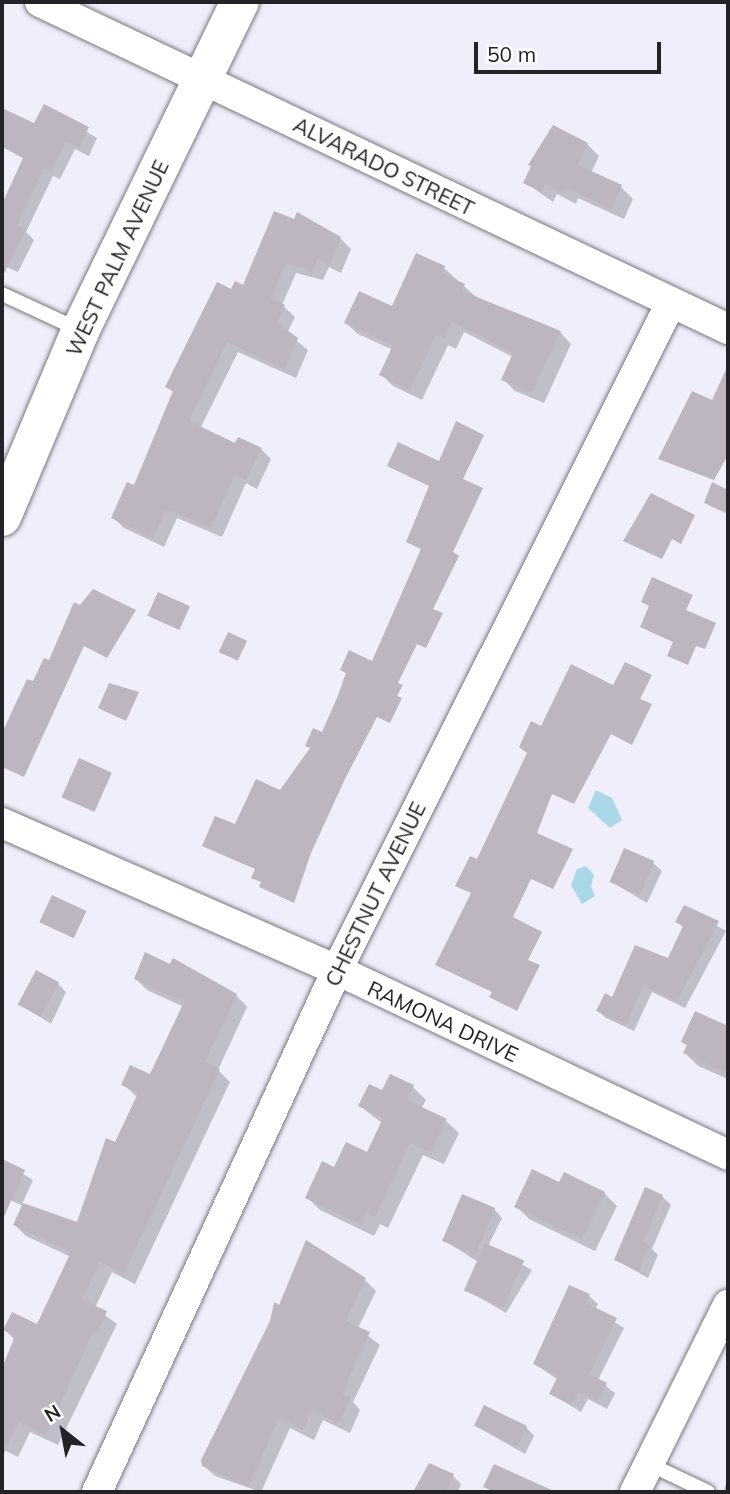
<!DOCTYPE html>
<html>
<head>
<meta charset="utf-8">
<style>
	body { margin:0 }
	#map { position:relative; width:730px; height:1494px; overflow:hidden; background:#f1eefb; font-family:Mulish,sans-serif }
	div>[style] { position:absolute }
	[style*='--x'] { left:calc(var(--x)*1px); top:calc(var(--y)*1px); width:calc(var(--w)*1px); rotate:calc(var(--a)*1deg) }
	.water>* { inset:0; background:#aad8e7 }
	.shadow>* { inset:0; background:#0003 }
	.building>* { inset:0; background:#bdb5bf; transform-origin:0 0 }
	.roads { filter:drop-shadow(0 0 2px #797781) drop-shadow(0 0 2px #797781) }
	.lane>* { height:14px; margin:-7px; padding:0 7px; transform-origin:7px; border-radius:7px; background:#fff }
	.street>* { height:30px; margin:-15px; padding:0 15px; transform-origin:15px; border-radius:15px; background:#fff }
	.secondary>* { height:38px; margin:-19px; padding:0 19px; transform-origin:19px; border-radius:19px; background:#fff }
	span { translate:-50% -50%; white-space:nowrap; text-align:center; line-height:1.15; -webkit-text-stroke:5px #fefefe; paint-order:stroke }
	.street-label { font-size:21px; color:#232226 }
	.frame { position:absolute; inset:0; border:4px solid #232226; pointer-events:none }
	.north { position:absolute; left:28px; top:1396px; width:70px; height:70px; -webkit-text-stroke:5px #fefefe; paint-order:stroke; rotate:329deg; font-size:19px; font-weight:700; line-height:28px; text-align:center; color:#232226 }
	.north::after { content:''; display:block; margin:auto; width:24px; height:32px; background:#232226; clip-path:polygon(50% 0,100% 100%,50% 72%,0 100%) }
	.scale { position:absolute; left:474px; top:42px; width:187px; height:32px; box-sizing:border-box; border:4px solid #232226; border-top:0; padding-left:9px; font-size:21px; line-height:24px; white-space:nowrap; color:#232226; -webkit-text-stroke:5px #fefefe; paint-order:stroke }
</style>
</head>
<body>
<div id="map">
	<div class="water">
		<i style="clip-path:polygon(596px 790px,612px 798px,622px 820px,610px 828px,588px 808px)"></i>
		<i style="clip-path:polygon(586px 866px,594px 875px,591px 886px,595px 896px,582px 904px,571px 885px,577px 869px)"></i>
	</div>
	<div class="shadow">
		<i style="clip-path:polygon(45px 107px,97px 138px,89px 156px,75px 149px,60px 179px,53px 176px,26px 232px,34px 240px,18px 272px,2px 265px,2px 208px,25px 159px,23px 149px,2px 139px,2px 110px,35px 125px)"></i>
		<i style="clip-path:polygon(587px 144px,599px 156px,591px 173px,621px 187px,633px 199px,624px 219px,578px 198px,576px 204px,557px 194px,553px 202px,525px 182px)"></i>
		<i style="clip-path:polygon(275px 213px,340px 238px,351px 249px,341px 273px,329px 267px,323px 280px,296px 273px,282px 305px,295px 317px,287px 333px,308px 350px,296px 378px,238px 352px,200px 429px,235px 446px,261px 449px,271px 459px,257px 489px,246px 483px,222px 537px,177px 518px,164px 547px,124px 528px,113px 517px,135px 488px,174px 393px,167px 387px,232px 291px,244px 287px)"></i>
		<i style="clip-path:polygon(417px 255px,444px 268px,476px 297px,560px 332px,571px 344px,544px 403px,515px 391px,503px 379px,513px 357px,464px 332px,456px 349px,448px 345px,422px 400px,393px 386px,381px 374px,393px 350px,358px 334px,346px 323px,393px 308px)"></i>
		<i style="clip-path:polygon(653px 863px,662px 871px,647px 903px,610px 881px)"></i>
		<i style="clip-path:polygon(684px 907px,726px 931px,685px 1008px,652px 992px,634px 1031px,606px 1018px,598px 1011px,669px 961px,684px 928px,678px 922px)"></i>
		<i style="clip-path:polygon(136px 979px,236px 995px,247px 1007px,218px 1070px,230px 1082px,135px 1284px,112px 1272px,95px 1308px,117px 1324px,58px 1445px,30px 1432px,18px 1457px,2px 1449px,2px 1372px,15px 1340px,5px 1330px,38px 1327px,71px 1257px,26px 1236px,15px 1225px,23px 1206px,2px 1196px,2px 1161px,33px 1180px,22px 1204px,78px 1225px,137px 1097px,123px 1084px,150px 1076px,184px 1007px,147px 990px)"></i>
		<i style="clip-path:polygon(58px 984px,66px 992px,51px 1024px,21px 1005px)"></i>
		<i style="clip-path:polygon(696px 1013px,728px 1028px,728px 1079px,698px 1066px,685px 1053px,688px 1046px,683px 1042px)"></i>
		<i style="clip-path:polygon(413px 1087px,426px 1100px,421px 1109px,446px 1121px,459px 1133px,444px 1164px,423px 1155px,388px 1228px,380px 1224px,374px 1236px,320px 1210px,307px 1197px,335px 1169px,367px 1154px,382px 1123px,360px 1106px,383px 1092px)"></i>
		<i style="clip-path:polygon(604px 1193px,617px 1206px,595px 1251px,529px 1219px,516px 1206px)"></i>
		<i style="clip-path:polygon(662px 1196px,671px 1205px,652px 1249px,658px 1255px,648px 1278px,616px 1260px)"></i>
		<i style="clip-path:polygon(494px 1209px,502px 1218px,488px 1246px,532px 1270px,506px 1313px,465px 1289px,478px 1262px,442px 1239px)"></i>
		<i style="clip-path:polygon(365px 1280px,376px 1291px,358px 1328px,380px 1345px,353px 1402px,360px 1410px,350px 1433px,323px 1420px,314px 1440px,290px 1428px,261px 1492px,215px 1476px,204px 1466px,280px 1307px)"></i>
		<i style="clip-path:polygon(589px 1296px,598px 1304px,595px 1310px,624px 1328px,598px 1380px,615px 1393px,607px 1409px,588px 1399px,581px 1412px,551px 1394px,558px 1380px,535px 1364px)"></i>
		<i style="clip-path:polygon(476px 1426px,526px 1427px,534px 1436px,525px 1454px)"></i>
		<i style="clip-path:polygon(430px 1465px,453px 1476px,461px 1484px,458px 1492px,415px 1492px)"></i>
		<i style="clip-path:polygon(728px 1477px,728px 1492px,724px 1489px)"></i>
	</div>
	<div class="building">
		<i style="clip-path:polygon(44px 104px,89px 127px,79px 148px,66px 141px,51px 172px,44px 168px,17px 225px,26px 229px,2px 278px,2px 204px,23px 158px,2px 147px,2px 108px,34px 123px)"></i>
		<i style="clip-path:polygon(553px 125px,588px 143px,578px 165px,622px 185px,612px 209px,566px 188px,564px 193px,545px 184px,541px 192px,523px 183px,531px 166px,528px 165px)"></i>
		<i style="clip-path:polygon(274px 211px,294px 219px,297px 212px,341px 237px,330px 264px,318px 258px,313px 271px,286px 264px,270px 298px,285px 305px,277px 323px,298px 338px,285px 369px,227px 342px,189px 421px,235px 443px,238px 437px,262px 448px,246px 480px,235px 474px,211px 528px,167px 509px,153px 538px,111px 518px,127px 482px,134px 485px,173px 391px,165px 387px,217px 282px,231px 289px,235px 281px,243px 285px)"></i>
		<i style="clip-path:polygon(416px 253px,445px 266px,442px 273px,465px 284px,462px 291px,561px 331px,532px 392px,501px 380px,513px 353px,452px 322px,444px 338px,436px 335px,410px 390px,379px 375px,393px 345px,344px 323px,359px 291px,392px 306px)"></i>
		<i style="clip-path:polygon(728px 365px,728px 455px,714px 480px,658px 459px,692px 391px,712px 400px)"></i>
		<i style="clip-path:polygon(456px 421px,484px 435px,463px 479px,483px 488px,453px 552px,459px 556px,433px 609px,443px 613px,426px 648px,417px 644px,398px 683px,403px 685px,397px 696px,402px 698px,390px 723px,377px 717px,345px 779px,311px 853px,294px 903px,259px 887px,261px 882px,251px 878px,255px 869px,202px 846px,215px 816px,235px 824px,256px 779px,280px 790px,310px 748px,305px 746px,313px 728px,322px 732px,337px 698px,346px 673px,340px 670px,349px 650px,372px 661px,421px 549px,406px 542px,429px 486px,387px 466px,398px 442px,439px 461px)"></i>
		<i style="clip-path:polygon(712px 482px,728px 490px,728px 514px,704px 503px)"></i>
		<i style="clip-path:polygon(651px 493px,695px 515px,681px 544px,672px 539px,662px 559px,623px 541px)"></i>
		<i style="clip-path:polygon(652px 577px,693px 595px,686px 610px,716px 623px,705px 649px,696px 646px,688px 665px,667px 656px,673px 642px,640px 627px,649px 606px,641px 602px)"></i>
		<i style="clip-path:polygon(93px 589px,136px 610px,107px 658px,84px 646px,24px 777px,2px 767px,2px 733px,27px 679px,33px 681px,44px 658px,49px 660px,74px 602px,80px 605px)"></i>
		<i style="left:158px;top:592px;width:35px;height:26px;rotate:24deg"></i>
		<i style="left:228px;top:632px;width:21px;height:22px;rotate:25deg"></i>
		<i style="clip-path:polygon(625px 662px,652px 675px,640px 699px,652px 704px,632px 745px,611px 734px,574px 804px,552px 794px,537px 833px,573px 849px,553px 889px,531px 879px,513px 917px,542px 932px,528px 960px,540px 965px,517px 1011px,489px 997px,492px 992px,435px 965px,471px 893px,455px 886px,470px 856px,477px 859px,527px 753px,519px 747px,531px 721px,541px 726px,571px 664px,613px 685px)"></i>
		<i style="clip-path:polygon(109px 683px,139px 692px,126px 721px,98px 708px)"></i>
		<i style="left:79px;top:758px;width:36px;height:43px;rotate:24deg"></i>
		<i style="left:624px;top:848px;width:33px;height:37px;rotate:23deg"></i>
		<i style="left:52px;top:895px;width:38px;height:30px;rotate:25deg"></i>
		<i style="clip-path:polygon(684px 905px,719px 921px,677px 1001px,643px 986px,626px 1025px,596px 1011px,605px 993px,612px 997px,635px 945px,668px 958px,683px 926px,675px 922px)"></i>
		<i style="clip-path:polygon(145px 952px,170px 964px,173px 958px,237px 994px,205px 1062px,220px 1069px,124px 1273px,100px 1262px,82px 1300px,107px 1311px,97px 1334px,93px 1332px,46px 1435px,18px 1422px,2px 1458px,2px 1368px,15px 1336px,3px 1330px,12px 1312px,37px 1324px,71px 1252px,13px 1225px,23px 1203px,77px 1222px,106px 1138px,115px 1142px,138px 1093px,121px 1085px,130px 1065px,150px 1074px,184px 1002px,134px 979px)"></i>
		<i style="left:36px;top:970px;width:26px;height:39px;rotate:28deg"></i>
		<i style="clip-path:polygon(695px 1011px,728px 1026px,728px 1074px,683px 1053px,687px 1045px,681px 1042px)"></i>
		<i style="clip-path:polygon(390px 1074px,414px 1085px,407px 1100px,447px 1119px,431px 1152px,410px 1143px,375px 1217px,366px 1212px,361px 1224px,305px 1198px,322px 1161px,334px 1167px,346px 1142px,367px 1152px,383px 1118px,358px 1106px,369px 1084px,382px 1090px)"></i>
		<i style="clip-path:polygon(2px 1159px,25px 1170px,2px 1221px)"></i>
		<i style="clip-path:polygon(532px 1169px,559px 1182px,564px 1172px,605px 1192px,582px 1239px,514px 1207px)"></i>
		<i style="clip-path:polygon(645px 1187px,663px 1195px,643px 1242px,650px 1245px,639px 1271px,614px 1260px)"></i>
		<i style="left:462px;top:1194px;width:36px;height:51px;rotate:23deg"></i>
		<i style="clip-path:polygon(306px 1240px,366px 1278px,346px 1321px,370px 1332px,342px 1394px,351px 1398px,339px 1423px,312px 1411px,303px 1430px,279px 1418px,248px 1487px,202px 1466px,201px 1460px,270px 1321px,274px 1302px,279px 1305px)"></i>
		<i style="left:485px;top:1243px;width:43px;height:52px;rotate:24deg"></i>
		<i style="clip-path:polygon(569px 1285px,590px 1294px,586px 1303px,617px 1318px,589px 1374px,607px 1383px,598px 1402px,579px 1392px,572px 1405px,549px 1394px,558px 1376px,533px 1364px)"></i>
		<i style="left:484px;top:1405px;width:48px;height:23px;rotate:26deg"></i>
		<i style="clip-path:polygon(429px 1463px,454px 1474px,446px 1492px,413px 1492px)"></i>
		<i style="clip-path:polygon(494px 1464px,556px 1492px,495px 1492px,483px 1487px)"></i>
	</div>
	<div class="roads">
		<div class="lane">
			<i style="--x:2;--y:294;--w:86;--a:24.8"></i>
			<i style="--x:649;--y:1464;--w:65;--a:25.4"></i>
		</div>
		<div class="street">
			<i style="--x:40;--y:2;--w:762;--a:25.42"></i>
			<i style="--x:2;--y:823;--w:366;--a:23.7"></i>
			<i style="--x:337;--y:970;--w:433;--a:25.3"></i>
			<i style="--x:97;--y:1492;--w:575;--a:-65.31"></i>
			<i style="--x:337;--y:970;--w:745;--a:-63.43"></i>
			<i style="--x:635;--y:1492;--w:209;--a:-63.6"></i>
		</div>
		<div class="secondary">
			<i style="--x:2;--y:517;--w:202;--a:-67.2"></i>
			<i style="--x:80;--y:331;--w:366;--a:-64.1"></i>
		</div>
	</div>
	<div class="street-label">
		<span style="left:384px;top:166px;rotate:26deg">ALVARADO STREET</span>
		<span style="left:117px;top:258px;rotate:-65deg">WEST PALM AVENUE</span>
		<span style="left:375px;top:894px;rotate:-64deg">CHESTNUT AVENUE</span>
		<span style="left:443px;top:1021px;rotate:25deg">RAMONA DRIVE</span>
	</div>
	<div class="frame"></div>
	<div class="north">N</div>
	<div class="scale">50 m</div>
</div>
</body>
</html>
